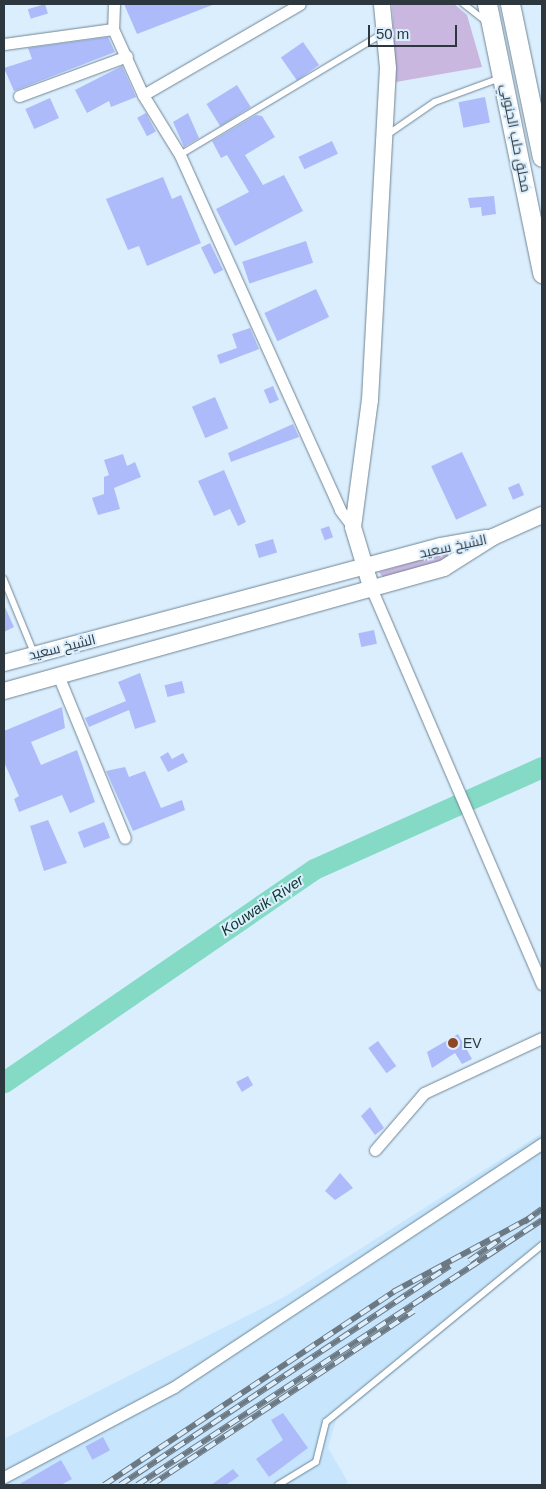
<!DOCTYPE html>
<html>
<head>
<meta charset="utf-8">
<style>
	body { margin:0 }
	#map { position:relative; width:546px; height:1489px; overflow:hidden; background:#dbeefd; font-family:Arial,Cairo,sans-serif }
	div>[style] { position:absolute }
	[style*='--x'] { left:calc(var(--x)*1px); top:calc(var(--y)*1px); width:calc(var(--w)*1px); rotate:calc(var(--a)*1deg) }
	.built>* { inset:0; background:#c7e6fd }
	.green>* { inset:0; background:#cab7df }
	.river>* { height:21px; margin:-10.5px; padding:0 10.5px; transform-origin:10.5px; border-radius:10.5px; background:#84dac4 }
	.building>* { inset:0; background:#adbbfa; transform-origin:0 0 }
	.roads { filter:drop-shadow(0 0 1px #6f8595) drop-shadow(0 0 1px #6f8595) }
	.service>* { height:5.5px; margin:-2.75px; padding:0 2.75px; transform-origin:2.75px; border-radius:2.75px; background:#fff }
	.minor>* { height:11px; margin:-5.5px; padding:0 5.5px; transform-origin:5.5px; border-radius:5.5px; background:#fff }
	.secondary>* { height:16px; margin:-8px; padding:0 8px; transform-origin:8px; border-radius:8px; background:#fff }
	.trunk>* { height:19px; margin:-9.5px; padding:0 9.5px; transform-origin:9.5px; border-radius:9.5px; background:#fff }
	.rail>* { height:5.5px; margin-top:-2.75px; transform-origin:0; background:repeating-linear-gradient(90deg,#dbeefd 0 11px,#6c7983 0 22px); box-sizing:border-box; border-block:1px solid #6c7983 }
	.dots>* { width:14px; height:14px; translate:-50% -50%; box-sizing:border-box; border:2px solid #dbeefd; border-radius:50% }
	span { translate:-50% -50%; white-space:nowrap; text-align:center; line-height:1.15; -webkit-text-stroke:4px #dbeefd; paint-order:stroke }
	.street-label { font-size:14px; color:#2d373e }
	.poi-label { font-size:14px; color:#2d373e }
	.left { translate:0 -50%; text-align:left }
	.water-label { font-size:15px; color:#0b342b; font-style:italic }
	.frame { position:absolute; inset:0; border:5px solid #2d373e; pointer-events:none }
	.scale { position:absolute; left:368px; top:25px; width:89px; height:22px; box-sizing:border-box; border:2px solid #2d373e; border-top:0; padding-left:6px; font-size:15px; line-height:18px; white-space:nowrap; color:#2d373e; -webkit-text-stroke:4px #dbeefd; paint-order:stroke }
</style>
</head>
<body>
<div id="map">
	<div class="built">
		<i style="clip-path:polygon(542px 1133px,542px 1251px,336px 1420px,328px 1448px,348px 1482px,344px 1485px,4px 1485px,4px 1439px,286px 1296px)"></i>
	</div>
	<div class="green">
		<i style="clip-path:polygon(392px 4px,454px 4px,467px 15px,482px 67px,396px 82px)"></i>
		<i style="clip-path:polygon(447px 552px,450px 558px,385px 580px,379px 572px)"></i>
	</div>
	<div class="river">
		<i style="--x:4;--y:1082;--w:376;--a:-34.5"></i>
		<i style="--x:314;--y:869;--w:250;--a:-24.1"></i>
	</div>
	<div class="building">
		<i style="left:45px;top:4px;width:10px;height:18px;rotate:73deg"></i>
		<i style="clip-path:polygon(124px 4px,215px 4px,137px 34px)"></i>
		<i style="clip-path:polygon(108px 37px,115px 52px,14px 91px,4px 68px,32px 59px,28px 48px)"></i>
		<i style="left:303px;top:42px;width:28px;height:27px;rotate:55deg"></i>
		<i style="clip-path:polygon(122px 66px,136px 97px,111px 107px,109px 101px,87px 113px,75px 90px)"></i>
		<i style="left:237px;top:85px;width:26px;height:36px;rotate:58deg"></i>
		<i style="left:485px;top:97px;width:26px;height:27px;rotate:79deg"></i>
		<i style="left:50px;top:98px;width:22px;height:27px;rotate:66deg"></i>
		<i style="left:146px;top:113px;width:21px;height:10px;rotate:62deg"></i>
		<i style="clip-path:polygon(188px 113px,199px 138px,184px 147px,173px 122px)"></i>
		<i style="clip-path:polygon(256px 115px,262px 116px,275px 137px,245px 155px,263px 185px,284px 175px,303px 211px,235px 246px,216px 209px,249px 192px,227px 155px,221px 158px,212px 141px)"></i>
		<i style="left:332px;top:141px;width:14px;height:37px;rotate:65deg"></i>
		<i style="clip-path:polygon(163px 177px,172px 199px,181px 195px,201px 243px,147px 266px,139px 246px,128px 250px,106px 199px)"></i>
		<i style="clip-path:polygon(494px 196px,496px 214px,482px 216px,481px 207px,470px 208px,468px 198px)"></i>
		<i style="left:306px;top:241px;width:23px;height:67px;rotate:72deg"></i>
		<i style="left:210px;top:243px;width:30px;height:10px;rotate:64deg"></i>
		<i style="left:316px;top:289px;width:31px;height:57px;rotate:65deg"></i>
		<i style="clip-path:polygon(250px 328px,259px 349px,220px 364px,217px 355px,237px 348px,232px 334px)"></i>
		<i style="left:273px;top:386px;width:15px;height:10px;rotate:67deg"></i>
		<i style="left:215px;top:397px;width:34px;height:25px;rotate:67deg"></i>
		<i style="clip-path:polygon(293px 424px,299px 437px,231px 462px,228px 453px)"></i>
		<i style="left:462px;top:452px;width:59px;height:34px;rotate:65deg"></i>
		<i style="clip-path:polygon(123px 454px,127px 466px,135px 462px,141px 477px,114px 488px,120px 509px,98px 515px,92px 498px,104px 494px,104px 477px,109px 475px,104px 460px)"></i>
		<i style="clip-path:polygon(224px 470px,246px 522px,238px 526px,230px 509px,214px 516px,198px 481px)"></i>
		<i style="left:519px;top:483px;width:13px;height:12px;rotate:67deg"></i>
		<i style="left:329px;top:526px;width:12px;height:9px;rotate:70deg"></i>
		<i style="left:273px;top:539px;width:14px;height:19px;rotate:73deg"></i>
		<i style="clip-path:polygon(4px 605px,14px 627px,4px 632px)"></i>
		<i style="left:374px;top:630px;width:14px;height:16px;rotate:78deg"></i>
		<i style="clip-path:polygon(140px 673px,156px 722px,135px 729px,129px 710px,89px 727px,85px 718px,126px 701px,118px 682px)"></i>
		<i style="left:182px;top:681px;width:12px;height:18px;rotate:76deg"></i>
		<i style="clip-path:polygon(62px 707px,65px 728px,31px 742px,41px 765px,77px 750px,95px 802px,70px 813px,62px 795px,19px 812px,14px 799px,19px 796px,4px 762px,4px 731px)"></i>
		<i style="clip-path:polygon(168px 752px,172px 759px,183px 753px,188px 762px,168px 772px,160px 757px)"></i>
		<i style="clip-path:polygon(125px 767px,129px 777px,145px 771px,161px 808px,182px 800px,185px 810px,133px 831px,106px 771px)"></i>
		<i style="clip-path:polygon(48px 820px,67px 863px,44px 871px,30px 826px)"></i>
		<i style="left:104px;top:822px;width:17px;height:28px;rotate:69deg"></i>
		<i style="clip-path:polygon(458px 1034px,472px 1059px,462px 1064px,455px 1053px,432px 1068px,427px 1052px)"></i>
		<i style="left:378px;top:1041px;width:31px;height:12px;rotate:54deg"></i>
		<i style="clip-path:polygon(248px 1076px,253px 1085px,242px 1092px,236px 1082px)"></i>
		<i style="clip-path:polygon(370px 1107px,384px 1128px,375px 1135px,361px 1116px)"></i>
		<i style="clip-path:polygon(340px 1173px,353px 1188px,335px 1200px,325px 1191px)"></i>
		<i style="clip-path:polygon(283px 1413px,308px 1448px,269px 1477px,256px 1459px,283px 1440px,271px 1420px)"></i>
		<i style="left:103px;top:1437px;width:15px;height:20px;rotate:62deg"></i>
		<i style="clip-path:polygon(61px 1460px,72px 1479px,61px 1485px,18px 1485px)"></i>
		<i style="clip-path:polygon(233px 1469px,239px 1476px,226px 1485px,211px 1485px)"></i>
	</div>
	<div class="roads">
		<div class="service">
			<i style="--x:464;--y:4;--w:28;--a:38"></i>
			<i style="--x:387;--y:135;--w:58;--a:-34.5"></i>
			<i style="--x:435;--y:102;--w:67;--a:-20.1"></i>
			<i style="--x:180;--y:155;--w:235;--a:-30.9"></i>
			<i style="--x:4;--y:579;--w:79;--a:67.7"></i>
			<i style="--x:278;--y:1485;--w:44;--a:-31.2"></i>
			<i style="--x:316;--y:1462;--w:41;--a:-76"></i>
			<i style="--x:326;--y:1422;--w:279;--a:-39.3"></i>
		</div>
		<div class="minor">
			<i style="--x:114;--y:4;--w:25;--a:92"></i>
			<i style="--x:113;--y:29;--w:72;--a:65.6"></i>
			<i style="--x:143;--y:95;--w:70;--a:58.3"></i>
			<i style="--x:180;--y:155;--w:389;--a:65.7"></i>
			<i style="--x:340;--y:510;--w:21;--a:53"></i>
			<i style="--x:4;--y:44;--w:110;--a:-7.8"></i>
			<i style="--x:143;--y:95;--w:181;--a:-30.1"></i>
			<i style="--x:19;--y:96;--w:115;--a:-20.3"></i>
			<i style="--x:372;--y:590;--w:429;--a:66.7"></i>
			<i style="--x:58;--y:675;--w:176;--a:67.7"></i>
			<i style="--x:375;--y:1150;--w:75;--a:-49.3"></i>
			<i style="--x:424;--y:1093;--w:130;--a:-25"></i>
			<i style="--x:4;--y:1477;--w:192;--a:-27.9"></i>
			<i style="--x:174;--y:1387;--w:442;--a:-33.5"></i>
		</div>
		<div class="secondary">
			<i style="--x:372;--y:590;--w:66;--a:-106.8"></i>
			<i style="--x:353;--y:527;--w:128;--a:-82.4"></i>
			<i style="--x:370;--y:400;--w:332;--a:-86.9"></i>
			<i style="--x:388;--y:68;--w:64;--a:-95.4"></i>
			<i style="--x:4;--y:663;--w:452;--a:-15"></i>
			<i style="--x:441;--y:546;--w:46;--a:-10.1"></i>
			<i style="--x:4;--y:691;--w:457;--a:-15.6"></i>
			<i style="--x:444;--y:568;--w:58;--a:-32.3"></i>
			<i style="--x:493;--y:537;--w:54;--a:-24.2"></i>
		</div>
		<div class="trunk">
			<i style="--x:487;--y:4;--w:275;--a:78.4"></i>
			<i style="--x:510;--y:4;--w:156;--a:78.2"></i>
		</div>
	</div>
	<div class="rail">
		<i style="--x:524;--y:1222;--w:22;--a:-36"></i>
		<i style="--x:469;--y:1261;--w:38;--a:-35"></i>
		<i style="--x:104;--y:1485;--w:348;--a:-33.7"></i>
		<i style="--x:393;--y:1292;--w:156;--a:-28.4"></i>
		<i style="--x:120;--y:1485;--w:396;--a:-33.6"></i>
		<i style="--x:137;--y:1485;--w:484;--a:-33.2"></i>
		<i style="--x:151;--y:1485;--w:315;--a:-33.5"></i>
	</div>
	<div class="dots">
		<i style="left:453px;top:1043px;background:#8f4824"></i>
	</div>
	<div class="street-label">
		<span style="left:516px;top:138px;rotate:79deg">محلق حلب الجنوبي</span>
		<span style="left:453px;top:546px;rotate:-12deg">الشيخ سعيد</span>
		<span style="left:62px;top:647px;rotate:-14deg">الشيخ سعيد</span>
	</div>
	<div class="poi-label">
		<span class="left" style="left:463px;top:1043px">EV</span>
	</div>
	<div class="water-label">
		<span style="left:262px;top:905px;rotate:-34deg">Kouwaik River</span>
	</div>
	<div class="frame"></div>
	<div class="scale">50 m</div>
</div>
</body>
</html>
